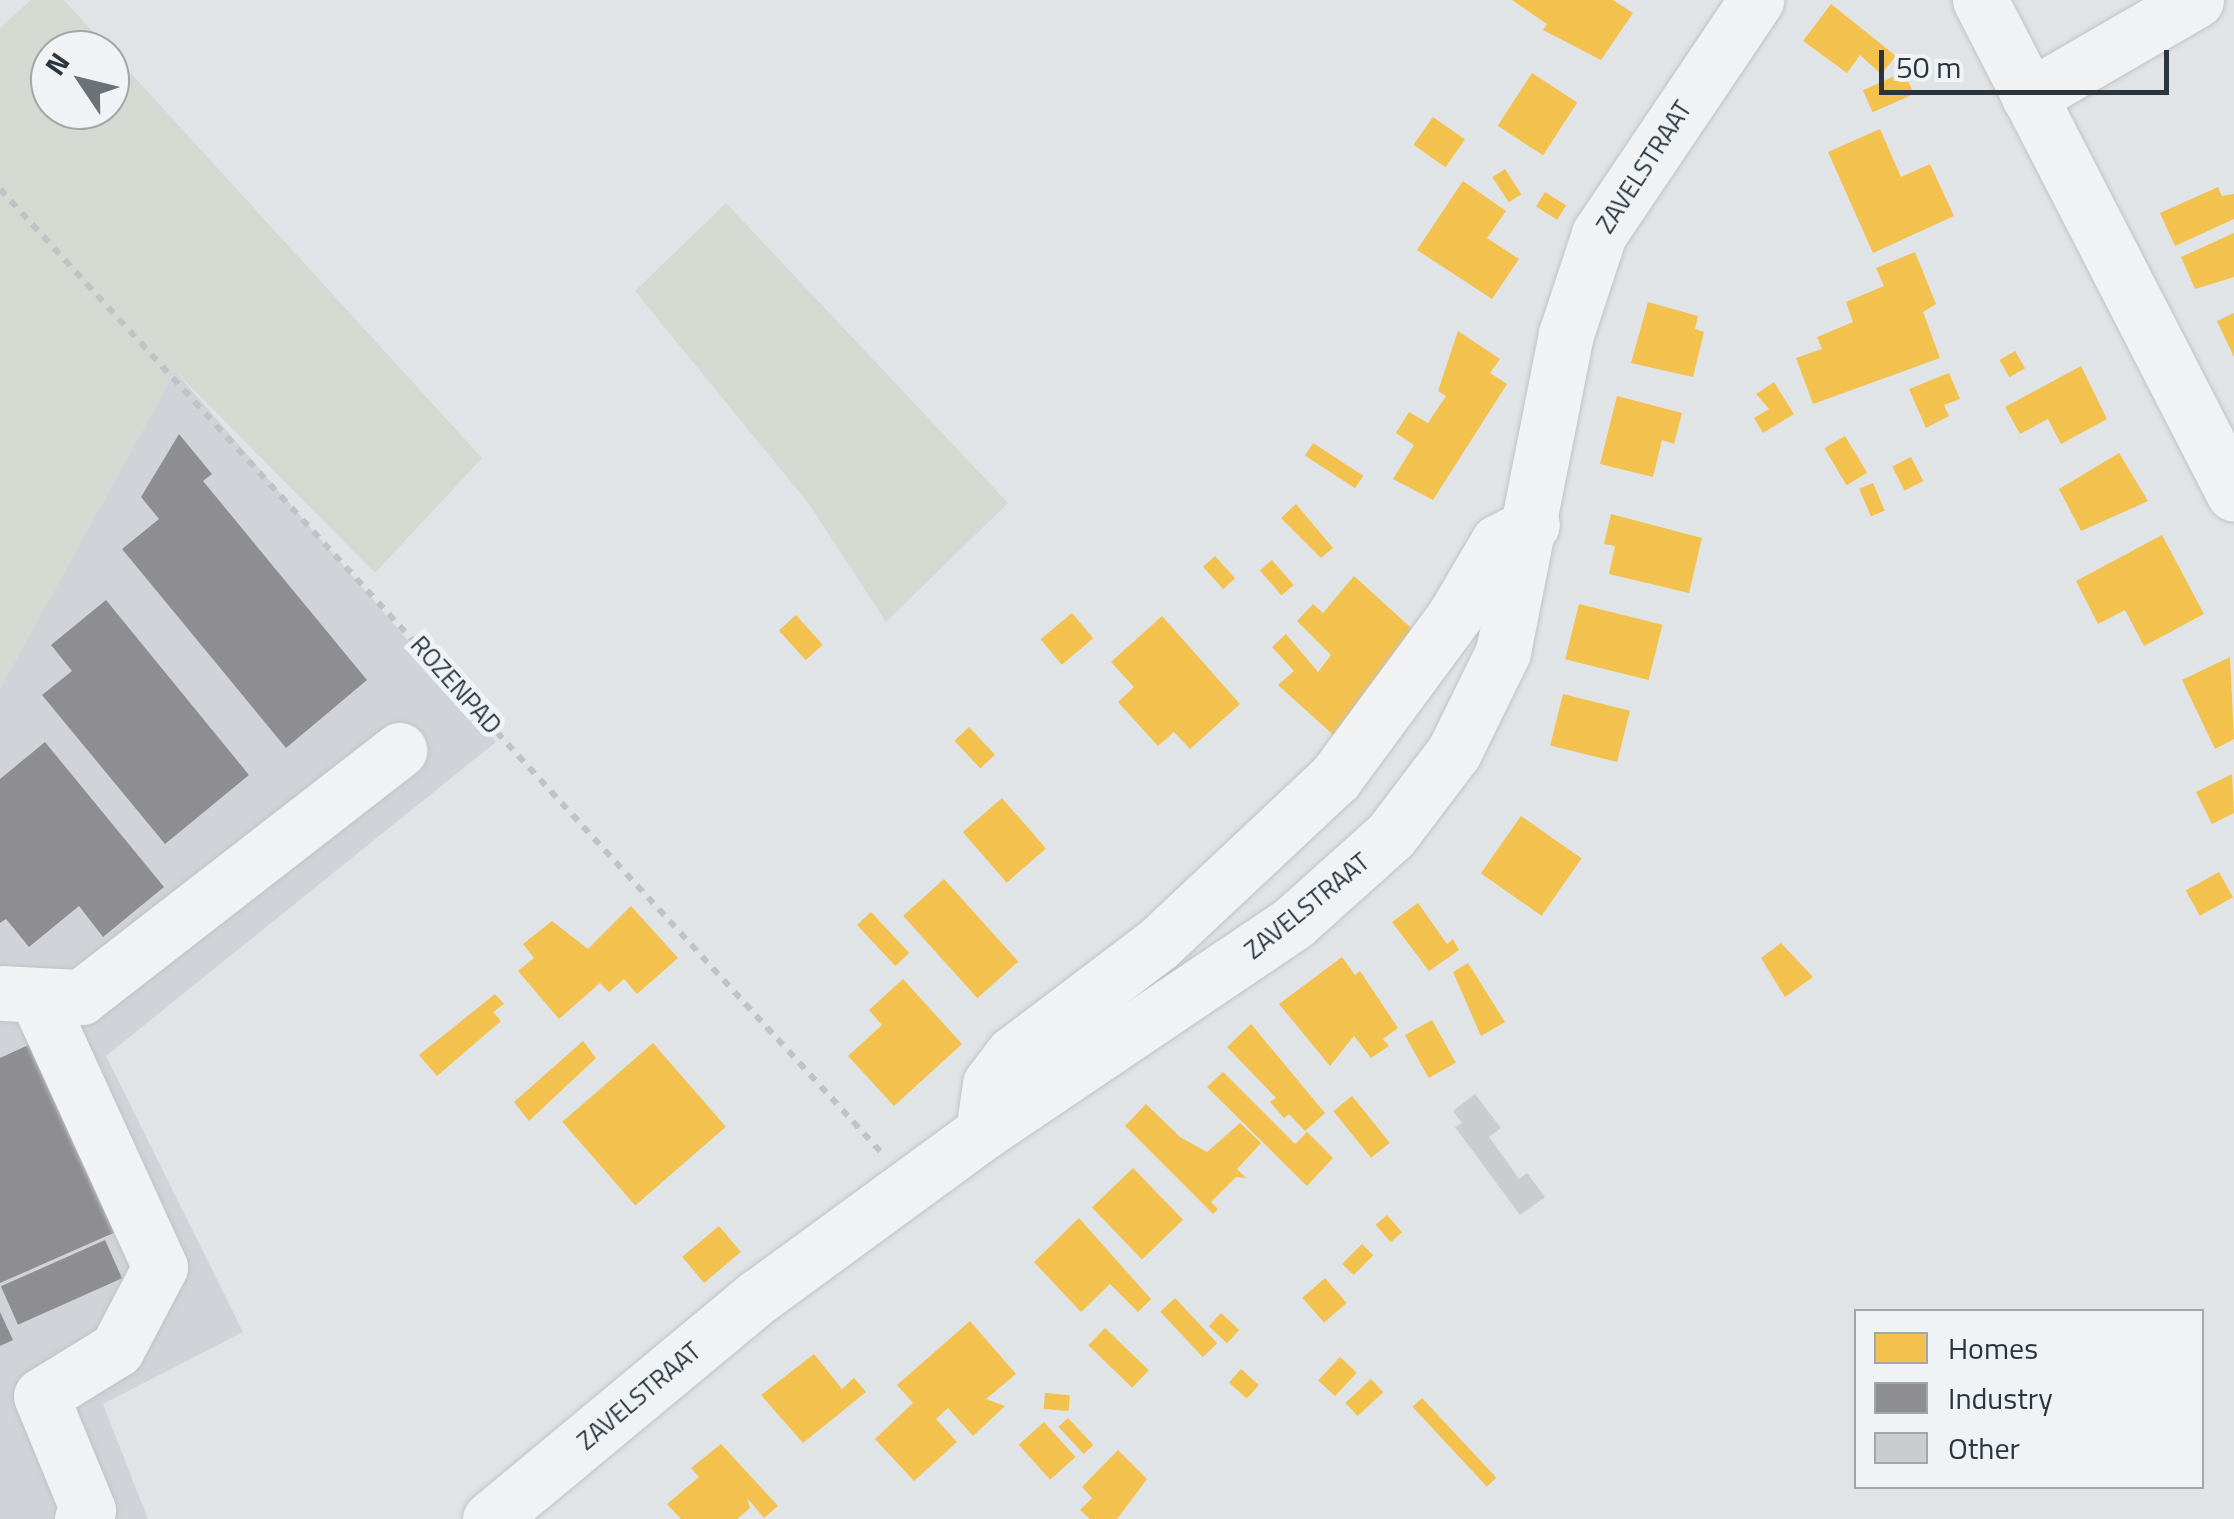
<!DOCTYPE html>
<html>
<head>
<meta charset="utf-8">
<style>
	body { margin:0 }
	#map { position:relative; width:2234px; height:1519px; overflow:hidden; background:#e1e4e6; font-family:"Titillium Web",sans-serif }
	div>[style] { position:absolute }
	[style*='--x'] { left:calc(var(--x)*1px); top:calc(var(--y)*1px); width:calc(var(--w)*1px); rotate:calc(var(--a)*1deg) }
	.built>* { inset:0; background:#d0d4d9 }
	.green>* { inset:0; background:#d4d9d2 }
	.homes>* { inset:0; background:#f2c14e; transform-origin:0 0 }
	.industry>* { inset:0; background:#8d8d92; transform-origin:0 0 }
	.building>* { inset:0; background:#caccce }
	.path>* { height:6px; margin-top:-3px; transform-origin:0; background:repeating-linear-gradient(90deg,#c0c3c5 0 8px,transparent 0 16px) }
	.roads { filter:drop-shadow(0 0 2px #c0c2c4) drop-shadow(0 0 2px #c0c2c4) }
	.minor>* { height:55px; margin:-27.5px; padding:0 27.5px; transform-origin:27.5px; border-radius:27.5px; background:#f0f2f3 }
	span { translate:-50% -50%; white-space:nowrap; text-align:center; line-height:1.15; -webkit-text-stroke:10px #eff3f5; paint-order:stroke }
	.street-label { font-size:25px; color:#2a353d }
	.legend { position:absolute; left:1854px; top:1309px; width:350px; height:180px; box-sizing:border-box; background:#eff3f5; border:2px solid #a0a7ab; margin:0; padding:12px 18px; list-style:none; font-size:30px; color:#2a353d }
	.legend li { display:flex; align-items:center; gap:20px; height:50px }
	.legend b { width:50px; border:2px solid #a0a7ab }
	.north { position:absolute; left:30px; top:30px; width:100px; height:100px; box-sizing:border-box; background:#eff3f5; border:2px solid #a0a7ab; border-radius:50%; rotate:305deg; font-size:28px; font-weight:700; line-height:40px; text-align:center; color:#2a353d }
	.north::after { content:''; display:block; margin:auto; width:35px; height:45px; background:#6a7278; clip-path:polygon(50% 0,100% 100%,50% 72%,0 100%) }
	.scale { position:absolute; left:1879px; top:50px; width:290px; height:45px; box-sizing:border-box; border:5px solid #2a353d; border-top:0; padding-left:12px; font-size:30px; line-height:35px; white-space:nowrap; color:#2a353d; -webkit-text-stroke:8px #eff3f5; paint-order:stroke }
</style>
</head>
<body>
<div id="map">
	<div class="built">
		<i style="clip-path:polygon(175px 371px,496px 742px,106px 1056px,243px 1332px,103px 1404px,148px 1519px,0 1519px,0 688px)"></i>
	</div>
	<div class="green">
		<i style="clip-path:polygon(evenodd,31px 0,64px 0,482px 458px,375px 573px,175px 371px,0 688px,0 28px,31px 0,50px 50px,110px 50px,110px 110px,50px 110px,50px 50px)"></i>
		<i style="clip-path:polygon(726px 203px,1008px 503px,886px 622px,809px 504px,635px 291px)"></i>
	</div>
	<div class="homes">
		<i style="clip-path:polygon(1512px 0,1613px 0,1633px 13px,1601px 60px,1543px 30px,1547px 24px)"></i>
		<i style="clip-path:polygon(1831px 4px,1896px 56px,1881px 74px,1860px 55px,1847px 73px,1803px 41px)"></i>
		<i style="left:1904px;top:72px;width:24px;height:45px;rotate:66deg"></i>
		<i style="left:1532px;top:73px;width:54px;height:63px;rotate:33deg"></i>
		<i style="left:1433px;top:117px;width:39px;height:34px;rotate:35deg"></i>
		<i style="clip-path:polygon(1880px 129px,1901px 177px,1930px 164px,1954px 216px,1873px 253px,1828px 152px)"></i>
		<i style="left:1505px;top:169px;width:30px;height:15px;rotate:57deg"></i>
		<i style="clip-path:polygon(1463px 181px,1506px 211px,1487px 238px,1519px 259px,1492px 299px,1417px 250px)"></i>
		<i style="clip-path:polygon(2218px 187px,2222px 196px,2234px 194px,2234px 219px,2175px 246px,2160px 213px)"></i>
		<i style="left:1545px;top:192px;width:25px;height:17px;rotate:32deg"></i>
		<i style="clip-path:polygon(2234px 233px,2234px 277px,2195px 289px,2181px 257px)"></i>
		<i style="clip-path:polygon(1915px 252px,1936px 304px,1923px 312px,1940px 358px,1813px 404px,1796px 358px,1822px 349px,1817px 337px,1853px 322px,1846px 302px,1884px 286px,1876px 268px)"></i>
		<i style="clip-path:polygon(1648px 302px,1698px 316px,1695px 329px,1704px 332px,1693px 377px,1631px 363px)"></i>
		<i style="clip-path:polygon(2234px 313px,2234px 357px,2217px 321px)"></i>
		<i style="clip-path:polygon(1458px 331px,1500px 359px,1490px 373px,1507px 384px,1433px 500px,1393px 479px,1414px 445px,1396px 433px,1409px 412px,1428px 423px,1446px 396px,1438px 391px)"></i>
		<i style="left:2015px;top:351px;width:20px;height:18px;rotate:60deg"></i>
		<i style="clip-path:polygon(2081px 366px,2107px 419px,2061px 444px,2048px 419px,2020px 434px,2005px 407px)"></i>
		<i style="clip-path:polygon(1949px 373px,1960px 399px,1944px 405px,1949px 416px,1926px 428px,1909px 389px)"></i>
		<i style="clip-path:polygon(1774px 382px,1794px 414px,1763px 433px,1754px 418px,1769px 409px,1756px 394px)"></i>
		<i style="clip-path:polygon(1617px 396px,1682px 413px,1674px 444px,1662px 440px,1653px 477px,1600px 464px)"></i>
		<i style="left:1845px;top:436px;width:43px;height:24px;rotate:59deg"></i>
		<i style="left:1313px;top:443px;width:60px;height:15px;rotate:33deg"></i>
		<i style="clip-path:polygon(2119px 453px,2148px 501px,2081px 531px,2059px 489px)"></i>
		<i style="left:1911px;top:457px;width:27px;height:21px;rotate:63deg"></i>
		<i style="left:1873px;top:483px;width:30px;height:15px;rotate:67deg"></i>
		<i style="clip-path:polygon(1296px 504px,1333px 548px,1321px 558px,1281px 518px)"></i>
		<i style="clip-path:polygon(1611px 514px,1702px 538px,1689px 593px,1609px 574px,1615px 546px,1604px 544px)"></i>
		<i style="clip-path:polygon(2162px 535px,2204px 614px,2144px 646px,2125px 610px,2098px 624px,2076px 581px)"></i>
		<i style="left:1215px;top:556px;width:30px;height:16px;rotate:48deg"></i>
		<i style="left:1272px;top:560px;width:33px;height:16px;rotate:49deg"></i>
		<i style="clip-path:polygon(1354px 576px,1420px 636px,1339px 740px,1278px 685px,1294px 671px,1272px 647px,1286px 634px,1318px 672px,1331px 655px,1297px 621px,1313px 604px,1323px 613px)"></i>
		<i style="left:1579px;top:604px;width:86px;height:57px;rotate:14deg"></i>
		<i style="left:1072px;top:613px;width:33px;height:41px;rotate:50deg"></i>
		<i style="left:796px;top:615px;width:40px;height:23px;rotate:48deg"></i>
		<i style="clip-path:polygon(1162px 616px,1240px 704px,1190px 749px,1174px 732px,1158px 746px,1118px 702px,1134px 687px,1111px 662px)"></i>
		<i style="clip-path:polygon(2230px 657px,2234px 739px,2215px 749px,2182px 680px)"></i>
		<i style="left:1563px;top:694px;width:69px;height:53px;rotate:14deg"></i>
		<i style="left:969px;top:727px;width:38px;height:20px;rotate:47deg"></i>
		<i style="clip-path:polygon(2232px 774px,2234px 813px,2212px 824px,2196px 792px)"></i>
		<i style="left:1002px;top:798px;width:67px;height:52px;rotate:49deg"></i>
		<i style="left:1521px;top:816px;width:74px;height:70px;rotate:35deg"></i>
		<i style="left:2219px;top:872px;width:29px;height:38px;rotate:61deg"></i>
		<i style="left:944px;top:879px;width:111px;height:55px;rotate:48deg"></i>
		<i style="clip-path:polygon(1418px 903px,1447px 944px,1453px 939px,1459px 950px,1429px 971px,1392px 922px)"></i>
		<i style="clip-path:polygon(631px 906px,678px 958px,637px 994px,624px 979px,609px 992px,600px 983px,559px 1019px,518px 971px,534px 958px,523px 944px,552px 921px,588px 949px)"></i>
		<i style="left:871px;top:912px;width:56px;height:19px;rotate:47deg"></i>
		<i style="clip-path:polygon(1781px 943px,1813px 977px,1785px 997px,1761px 958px)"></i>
		<i style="clip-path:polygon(1342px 957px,1355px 975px,1360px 971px,1398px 1028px,1383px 1039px,1389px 1046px,1371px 1058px,1354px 1036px,1330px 1066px,1279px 1004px)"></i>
		<i style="clip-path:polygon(1468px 963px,1505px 1022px,1481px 1036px,1453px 972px)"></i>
		<i style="clip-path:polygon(903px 979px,962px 1044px,894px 1106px,848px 1056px,882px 1025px,869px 1010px)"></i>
		<i style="clip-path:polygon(495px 994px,504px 1004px,493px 1012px,501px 1021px,437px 1076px,419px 1055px)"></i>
		<i style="left:1432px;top:1020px;width:49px;height:31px;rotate:61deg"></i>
		<i style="clip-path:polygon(1251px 1024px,1325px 1113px,1305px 1131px,1289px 1114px,1284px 1118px,1270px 1102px,1276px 1098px,1227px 1047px)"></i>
		<i style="clip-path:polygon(583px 1041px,596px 1058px,529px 1121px,514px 1102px)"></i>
		<i style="left:653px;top:1043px;width:111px;height:120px;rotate:49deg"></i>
		<i style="clip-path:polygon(1223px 1072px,1295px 1144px,1307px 1132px,1333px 1158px,1307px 1186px,1207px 1087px)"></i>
		<i style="left:1352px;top:1096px;width:60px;height:24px;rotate:51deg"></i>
		<i style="clip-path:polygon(1146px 1104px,1180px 1137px,1207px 1152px,1240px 1123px,1261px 1143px,1237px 1169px,1246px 1178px,1236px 1177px,1211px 1202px,1218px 1209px,1213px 1214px,1125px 1126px)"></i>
		<i style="left:1133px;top:1168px;width:72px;height:57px;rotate:46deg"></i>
		<i style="left:1387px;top:1215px;width:23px;height:15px;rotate:49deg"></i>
		<i style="clip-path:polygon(1079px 1218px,1151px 1299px,1138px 1312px,1110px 1284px,1081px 1312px,1034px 1262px)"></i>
		<i style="left:719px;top:1226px;width:34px;height:48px;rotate:50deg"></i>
		<i style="left:1362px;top:1244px;width:16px;height:28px;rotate:45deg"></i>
		<i style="left:1325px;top:1278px;width:33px;height:30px;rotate:49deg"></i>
		<i style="left:1175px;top:1298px;width:62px;height:20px;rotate:47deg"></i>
		<i style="left:1221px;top:1313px;width:25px;height:18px;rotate:43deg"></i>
		<i style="clip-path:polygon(970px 1321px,1016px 1374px,986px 1399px,1005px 1406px,973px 1436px,948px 1408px,936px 1419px,957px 1442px,914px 1481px,875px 1439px,913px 1403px,897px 1385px)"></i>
		<i style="left:1105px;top:1328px;width:61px;height:24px;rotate:44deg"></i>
		<i style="clip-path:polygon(814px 1354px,842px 1389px,854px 1378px,866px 1392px,803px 1443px,761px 1395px)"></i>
		<i style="left:1340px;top:1357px;width:23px;height:32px;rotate:43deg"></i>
		<i style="left:1241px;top:1369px;width:24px;height:18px;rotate:42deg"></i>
		<i style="left:1371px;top:1379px;width:18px;height:35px;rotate:47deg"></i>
		<i style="left:1045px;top:1393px;width:25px;height:16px;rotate:5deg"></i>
		<i style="left:1422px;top:1398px;width:109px;height:13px;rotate:47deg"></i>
		<i style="left:1068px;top:1418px;width:37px;height:13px;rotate:47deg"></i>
		<i style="left:1044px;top:1422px;width:47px;height:34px;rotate:48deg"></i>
		<i style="clip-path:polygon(721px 1444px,778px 1506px,764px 1518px,747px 1498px,750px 1508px,737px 1519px,681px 1519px,667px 1504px,699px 1477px,691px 1468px)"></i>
		<i style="clip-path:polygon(1118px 1450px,1147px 1479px,1117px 1519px,1090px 1519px,1080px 1510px,1092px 1498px,1082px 1487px)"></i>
	</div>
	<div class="industry">
		<i style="clip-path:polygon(179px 434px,212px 474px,203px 481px,367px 680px,286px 748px,122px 549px,159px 519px,141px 497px)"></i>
		<i style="clip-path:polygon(106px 600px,249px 775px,165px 844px,42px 695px,72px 671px,51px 645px)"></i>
		<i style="clip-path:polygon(45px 742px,164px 887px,103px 937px,79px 906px,29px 947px,6px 919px,0 923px,0 779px)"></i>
		<i style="clip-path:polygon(35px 1042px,118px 1231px,0 1283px,0 1058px)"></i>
		<i style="left:105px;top:1240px;width:42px;height:114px;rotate:66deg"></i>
		<i style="clip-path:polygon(0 1312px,13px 1340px,0 1346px)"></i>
	</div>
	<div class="building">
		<i style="clip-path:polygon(1475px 1094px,1501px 1128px,1489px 1137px,1519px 1179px,1527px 1173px,1545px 1197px,1520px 1215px,1455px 1127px,1462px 1123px,1453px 1111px)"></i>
	</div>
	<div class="path">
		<i style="--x:0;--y:189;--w:1304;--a:47.55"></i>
	</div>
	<div class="roads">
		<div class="minor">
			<i style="--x:1980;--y:0;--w:555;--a:62.79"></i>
			<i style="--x:2029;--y:97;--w:193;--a:-30.1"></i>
			<i style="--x:2;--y:993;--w:79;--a:2.9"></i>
			<i style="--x:81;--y:997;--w:403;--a:-37.8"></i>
			<i style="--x:36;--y:995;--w:299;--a:65.5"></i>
			<i style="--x:160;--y:1267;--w:93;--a:117.7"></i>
			<i style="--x:117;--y:1349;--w:89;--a:148.3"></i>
			<i style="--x:41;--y:1396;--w:123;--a:67.6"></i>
			<i style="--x:88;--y:1510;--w:11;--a:124"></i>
			<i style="--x:983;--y:1132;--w:49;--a:-81.7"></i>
			<i style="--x:990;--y:1084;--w:38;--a:-53"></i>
			<i style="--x:1013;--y:1054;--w:182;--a:-37.2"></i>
			<i style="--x:1158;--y:944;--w:243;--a:-43.2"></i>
			<i style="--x:1335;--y:778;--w:202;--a:-53.6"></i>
			<i style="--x:1455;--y:615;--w:85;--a:-59.5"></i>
			<i style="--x:1498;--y:542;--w:38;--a:-27"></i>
			<i style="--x:490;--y:1519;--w:349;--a:-39.7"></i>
			<i style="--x:759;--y:1296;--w:278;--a:-36.2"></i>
			<i style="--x:983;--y:1132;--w:375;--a:-34"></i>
			<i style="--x:1294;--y:922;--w:130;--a:-41.9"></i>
			<i style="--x:1391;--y:835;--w:104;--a:-52.8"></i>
			<i style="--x:1454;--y:752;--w:111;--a:-63.9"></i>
			<i style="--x:1503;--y:652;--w:324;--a:-78.8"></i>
			<i style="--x:1566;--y:334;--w:105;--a:-71.7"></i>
			<i style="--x:1599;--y:234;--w:282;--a:-56.1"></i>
		</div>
	</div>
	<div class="street-label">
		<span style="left:1644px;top:167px;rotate:-57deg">ZAVELSTRAAT</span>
		<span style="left:456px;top:685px;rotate:48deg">ROZENPAD</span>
		<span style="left:1307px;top:906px;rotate:-39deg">ZAVELSTRAAT</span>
		<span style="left:639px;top:1396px;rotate:-40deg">ZAVELSTRAAT</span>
	</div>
	<ul class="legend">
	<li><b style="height:28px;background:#f2c14e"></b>Homes</li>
	<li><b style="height:28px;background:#8d8d92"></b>Industry</li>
	<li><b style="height:28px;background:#caccce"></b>Other</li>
	</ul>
	<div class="north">N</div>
	<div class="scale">50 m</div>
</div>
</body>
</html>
